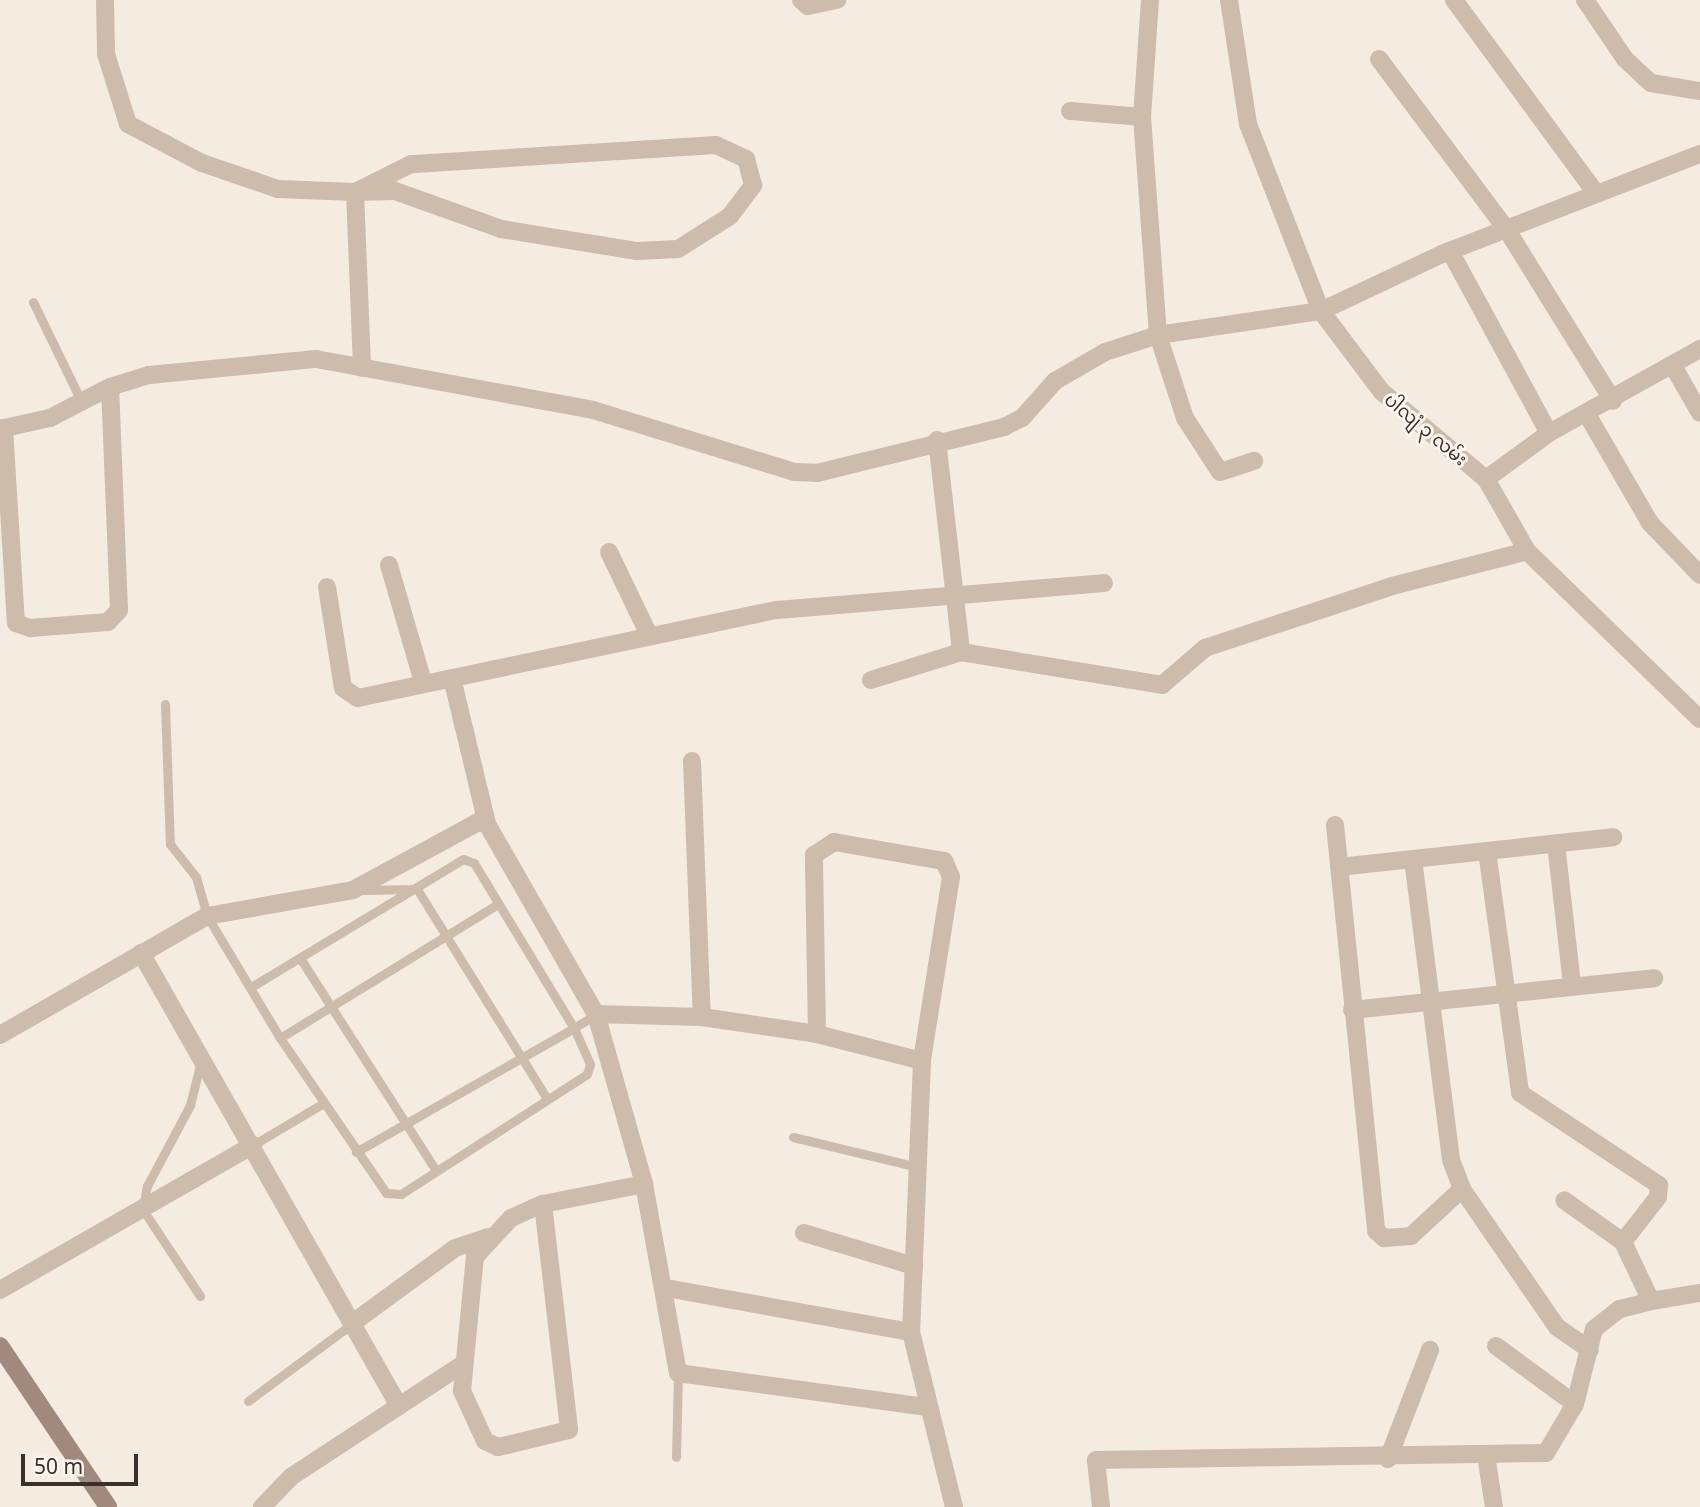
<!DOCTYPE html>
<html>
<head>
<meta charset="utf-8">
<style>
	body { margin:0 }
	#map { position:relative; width:1700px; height:1507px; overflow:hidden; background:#f4ebe1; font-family:"Noto Sans","Noto Sans Myanmar",sans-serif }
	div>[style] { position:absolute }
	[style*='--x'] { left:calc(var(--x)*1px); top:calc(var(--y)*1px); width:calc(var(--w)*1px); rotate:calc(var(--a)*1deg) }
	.service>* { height:9px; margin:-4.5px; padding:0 4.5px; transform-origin:4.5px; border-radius:4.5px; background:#cdbbac }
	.minor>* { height:18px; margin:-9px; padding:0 9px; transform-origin:9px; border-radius:9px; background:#cdbbac }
	.secondary>* { height:18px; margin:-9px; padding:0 9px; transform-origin:9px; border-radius:9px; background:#a18a7d }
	span { translate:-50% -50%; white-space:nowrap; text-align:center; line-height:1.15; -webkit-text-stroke:6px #fbf5ee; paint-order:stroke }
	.street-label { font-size:18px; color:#3b302b }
	.scale { position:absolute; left:21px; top:1454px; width:117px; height:32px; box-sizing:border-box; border:4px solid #3b302b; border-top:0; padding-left:9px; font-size:21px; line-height:24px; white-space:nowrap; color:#3b302b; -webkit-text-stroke:5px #fbf5ee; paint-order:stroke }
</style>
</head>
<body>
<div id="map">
	<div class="service">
		<i style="--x:33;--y:302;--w:112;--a:64.1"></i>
		<i style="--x:165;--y:704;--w:140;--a:88"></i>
		<i style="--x:170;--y:844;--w:42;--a:51.8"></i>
		<i style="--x:196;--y:877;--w:41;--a:74.2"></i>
		<i style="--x:207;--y:916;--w:142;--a:59.1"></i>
		<i style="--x:280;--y:1038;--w:188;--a:55.6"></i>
		<i style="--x:386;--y:1193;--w:15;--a:4"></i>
		<i style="--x:401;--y:1194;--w:221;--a:-32.8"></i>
		<i style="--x:587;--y:1074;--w:10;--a:-73"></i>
		<i style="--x:590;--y:1064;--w:39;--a:-114"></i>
		<i style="--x:574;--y:1028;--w:26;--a:-32"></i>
		<i style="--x:362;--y:890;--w:55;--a:-1"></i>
		<i style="--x:417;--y:889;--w:247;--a:58.2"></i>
		<i style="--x:300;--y:958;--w:253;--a:57.4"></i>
		<i style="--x:251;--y:987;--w:248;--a:-31.1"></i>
		<i style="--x:463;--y:859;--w:12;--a:20"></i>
		<i style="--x:474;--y:863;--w:193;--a:58.8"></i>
		<i style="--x:574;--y:1028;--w:251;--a:150.4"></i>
		<i style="--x:280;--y:1038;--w:256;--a:-31.6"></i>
		<i style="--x:793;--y:1137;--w:129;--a:13.5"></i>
		<i style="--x:253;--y:1145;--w:80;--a:-30.7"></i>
		<i style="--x:200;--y:1296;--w:103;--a:-123.5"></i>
		<i style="--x:143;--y:1210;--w:24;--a:-81"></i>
		<i style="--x:147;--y:1186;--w:92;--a:-62"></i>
		<i style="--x:190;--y:1105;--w:45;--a:-76"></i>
		<i style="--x:248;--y:1401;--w:131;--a:-36.6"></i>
		<i style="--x:676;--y:1457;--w:84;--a:-88.6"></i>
	</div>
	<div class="minor">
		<i style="--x:105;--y:0;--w:54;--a:88.9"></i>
		<i style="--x:106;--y:54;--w:73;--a:72.6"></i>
		<i style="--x:128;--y:124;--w:84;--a:27.8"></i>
		<i style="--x:202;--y:163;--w:80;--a:18.9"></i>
		<i style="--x:278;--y:189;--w:77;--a:2.2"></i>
		<i style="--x:355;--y:192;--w:40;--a:-1.4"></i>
		<i style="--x:395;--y:191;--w:113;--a:19.7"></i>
		<i style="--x:501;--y:229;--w:138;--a:9.2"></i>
		<i style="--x:637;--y:251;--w:41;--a:-2.8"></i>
		<i style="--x:678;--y:249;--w:62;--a:-32.4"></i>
		<i style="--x:730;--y:216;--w:39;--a:-53"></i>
		<i style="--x:753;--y:185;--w:27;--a:-105"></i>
		<i style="--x:746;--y:159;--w:33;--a:-155"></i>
		<i style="--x:716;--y:145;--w:306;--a:176.4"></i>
		<i style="--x:411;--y:164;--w:63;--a:153.4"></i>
		<i style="--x:801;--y:0;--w:9;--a:41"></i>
		<i style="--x:808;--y:6;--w:30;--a:-12"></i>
		<i style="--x:1150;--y:0;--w:117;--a:93.9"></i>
		<i style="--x:1142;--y:117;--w:219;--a:85.8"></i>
		<i style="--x:1158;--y:335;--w:87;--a:72"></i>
		<i style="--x:1185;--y:418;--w:64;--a:57.1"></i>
		<i style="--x:1220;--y:472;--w:36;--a:-18"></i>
		<i style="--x:1229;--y:0;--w:125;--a:81.3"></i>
		<i style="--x:1248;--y:124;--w:201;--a:68.7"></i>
		<i style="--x:1321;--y:311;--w:100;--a:53.1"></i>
		<i style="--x:1381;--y:391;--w:137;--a:40"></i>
		<i style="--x:1486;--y:479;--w:83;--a:60.3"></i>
		<i style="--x:1527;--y:551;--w:241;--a:44.2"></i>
		<i style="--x:1454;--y:0;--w:240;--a:53.7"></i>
		<i style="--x:1585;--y:0;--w:71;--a:55.9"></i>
		<i style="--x:1625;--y:59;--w:35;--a:43"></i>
		<i style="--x:1651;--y:83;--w:50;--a:9.3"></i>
		<i style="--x:1379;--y:59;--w:214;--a:53.2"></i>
		<i style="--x:1507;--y:230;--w:201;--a:58.2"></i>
		<i style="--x:1070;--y:111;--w:72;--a:4.8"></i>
		<i style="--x:355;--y:192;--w:176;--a:87.7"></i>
		<i style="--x:1450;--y:251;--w:207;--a:61.5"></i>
		<i style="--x:1673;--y:366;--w:54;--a:60.1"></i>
		<i style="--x:1588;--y:416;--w:124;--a:59.9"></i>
		<i style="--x:1650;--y:523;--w:72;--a:46.1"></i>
		<i style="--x:4;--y:428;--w:195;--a:86.5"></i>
		<i style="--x:16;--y:623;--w:15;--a:20"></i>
		<i style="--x:30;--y:628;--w:78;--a:-4.4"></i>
		<i style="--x:108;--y:622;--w:16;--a:-47"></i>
		<i style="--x:119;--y:610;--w:223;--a:-92.3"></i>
		<i style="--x:0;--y:429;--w:51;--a:-12.4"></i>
		<i style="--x:50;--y:418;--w:68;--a:-27.3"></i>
		<i style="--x:110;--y:387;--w:41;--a:-17.1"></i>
		<i style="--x:149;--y:375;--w:168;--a:-5.5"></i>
		<i style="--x:316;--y:359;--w:282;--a:10.4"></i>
		<i style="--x:593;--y:410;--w:210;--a:17.1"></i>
		<i style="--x:794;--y:472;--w:23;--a:2"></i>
		<i style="--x:817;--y:473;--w:193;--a:-13.8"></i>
		<i style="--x:1004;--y:427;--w:20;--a:-27"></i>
		<i style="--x:1022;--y:418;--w:50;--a:-48.3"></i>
		<i style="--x:1055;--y:381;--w:58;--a:-30.1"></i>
		<i style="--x:1105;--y:352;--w:56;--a:-17.8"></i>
		<i style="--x:1158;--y:335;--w:165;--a:-8.4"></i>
		<i style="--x:1321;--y:311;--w:134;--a:-25.2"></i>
		<i style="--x:1442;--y:254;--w:277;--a:-21.2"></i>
		<i style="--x:937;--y:440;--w:213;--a:83.5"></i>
		<i style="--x:1486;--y:479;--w:78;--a:-36.1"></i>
		<i style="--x:1549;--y:433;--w:173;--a:-29.1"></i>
		<i style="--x:609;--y:552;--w:90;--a:64.3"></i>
		<i style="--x:389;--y:565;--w:122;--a:73.8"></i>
		<i style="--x:327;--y:587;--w:102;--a:81"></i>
		<i style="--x:343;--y:688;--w:18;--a:34"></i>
		<i style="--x:358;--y:698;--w:428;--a:-11.9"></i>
		<i style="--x:777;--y:610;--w:328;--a:-4.7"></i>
		<i style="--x:452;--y:678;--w:150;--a:76.5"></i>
		<i style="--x:871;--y:680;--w:94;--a:-17.3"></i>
		<i style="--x:961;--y:652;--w:204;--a:9.3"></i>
		<i style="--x:1162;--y:685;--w:57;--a:-40.7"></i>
		<i style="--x:1205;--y:648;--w:197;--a:-18.3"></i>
		<i style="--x:1392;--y:586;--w:139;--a:-14.5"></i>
		<i style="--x:692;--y:761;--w:256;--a:87.8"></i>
		<i style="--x:1335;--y:825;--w:408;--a:84.2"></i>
		<i style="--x:1376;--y:1231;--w:11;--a:41"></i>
		<i style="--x:1384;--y:1238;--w:27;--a:-4"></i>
		<i style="--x:1411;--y:1236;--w:69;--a:-42.7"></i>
		<i style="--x:1556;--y:844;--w:142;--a:83.5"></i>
		<i style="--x:1487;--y:851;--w:244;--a:82.2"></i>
		<i style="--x:1520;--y:1093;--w:167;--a:33.5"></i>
		<i style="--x:1659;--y:1185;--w:12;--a:95"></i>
		<i style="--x:1658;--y:1197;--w:57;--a:127.9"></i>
		<i style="--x:1413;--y:859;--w:303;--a:82.8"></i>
		<i style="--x:1451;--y:1160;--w:31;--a:69"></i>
		<i style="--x:1462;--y:1189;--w:168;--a:55.5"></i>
		<i style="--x:1557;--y:1327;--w:40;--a:34.9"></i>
		<i style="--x:1339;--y:867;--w:276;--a:-6.2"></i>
		<i style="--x:141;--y:953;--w:521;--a:60.34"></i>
		<i style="--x:399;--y:1406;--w:129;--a:146.7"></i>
		<i style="--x:291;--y:1477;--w:42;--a:134"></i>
		<i style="--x:1352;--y:1010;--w:304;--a:-6"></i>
		<i style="--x:596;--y:1014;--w:106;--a:1.6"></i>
		<i style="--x:702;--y:1017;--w:116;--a:8.4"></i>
		<i style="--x:817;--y:1034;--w:108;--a:14.4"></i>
		<i style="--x:922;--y:1061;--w:271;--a:92.3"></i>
		<i style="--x:911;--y:1332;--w:180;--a:76.2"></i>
		<i style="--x:817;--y:1034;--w:179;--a:-91"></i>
		<i style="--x:814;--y:855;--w:24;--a:-33"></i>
		<i style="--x:834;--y:842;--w:112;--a:9.8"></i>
		<i style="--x:944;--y:861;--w:17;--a:66"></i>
		<i style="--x:951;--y:877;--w:186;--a:99"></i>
		<i style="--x:0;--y:1035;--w:239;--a:-29.9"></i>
		<i style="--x:207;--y:916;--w:148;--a:-10.1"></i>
		<i style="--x:353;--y:890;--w:142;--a:-28.5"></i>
		<i style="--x:478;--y:822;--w:9;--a:13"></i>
		<i style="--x:487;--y:824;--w:219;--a:60.2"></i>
		<i style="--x:596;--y:1014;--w:177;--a:74.2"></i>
		<i style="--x:644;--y:1184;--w:192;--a:79.8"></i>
		<i style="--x:678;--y:1373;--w:250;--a:7.8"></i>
		<i style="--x:543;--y:1204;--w:227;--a:83.4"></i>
		<i style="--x:569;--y:1430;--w:73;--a:166.5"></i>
		<i style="--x:498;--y:1447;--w:14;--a:-155"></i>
		<i style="--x:485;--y:1441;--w:55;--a:-114.7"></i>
		<i style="--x:462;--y:1391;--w:135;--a:-84.5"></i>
		<i style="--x:475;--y:1257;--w:53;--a:-47.3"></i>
		<i style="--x:511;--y:1218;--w:35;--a:-24"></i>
		<i style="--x:543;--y:1204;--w:103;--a:-11.2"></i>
		<i style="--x:804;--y:1233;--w:115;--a:16.7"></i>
		<i style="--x:666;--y:1288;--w:249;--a:10.2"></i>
		<i style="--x:0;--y:1290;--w:292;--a:-29.8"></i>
		<i style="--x:1651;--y:1301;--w:50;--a:-9.3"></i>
		<i style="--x:354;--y:1322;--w:125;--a:-36.2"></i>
		<i style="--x:455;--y:1248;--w:35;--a:-18"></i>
		<i style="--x:1496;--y:1346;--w:98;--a:36.3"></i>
		<i style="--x:399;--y:1406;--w:73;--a:-33.3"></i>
		<i style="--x:1486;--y:1455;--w:53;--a:81.3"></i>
		<i style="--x:1388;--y:1459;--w:117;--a:-68.9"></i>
		<i style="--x:1101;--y:1507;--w:47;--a:-96.1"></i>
		<i style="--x:1096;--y:1460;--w:450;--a:-0.9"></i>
		<i style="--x:1546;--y:1453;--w:57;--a:-59.4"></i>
		<i style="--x:1575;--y:1404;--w:77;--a:-75.8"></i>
		<i style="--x:1594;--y:1329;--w:33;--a:-38"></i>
		<i style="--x:1620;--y:1309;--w:32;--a:-14"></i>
		<i style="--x:1651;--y:1301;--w:65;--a:-115.4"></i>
		<i style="--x:1623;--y:1242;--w:72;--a:-144.6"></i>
	</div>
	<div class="secondary">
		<i style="--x:0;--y:1346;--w:194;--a:56.1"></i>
	</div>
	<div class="street-label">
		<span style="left:1426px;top:429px;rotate:40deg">ပါလျံ ၃ လမ်း</span>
	</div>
	<div class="scale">50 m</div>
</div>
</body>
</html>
